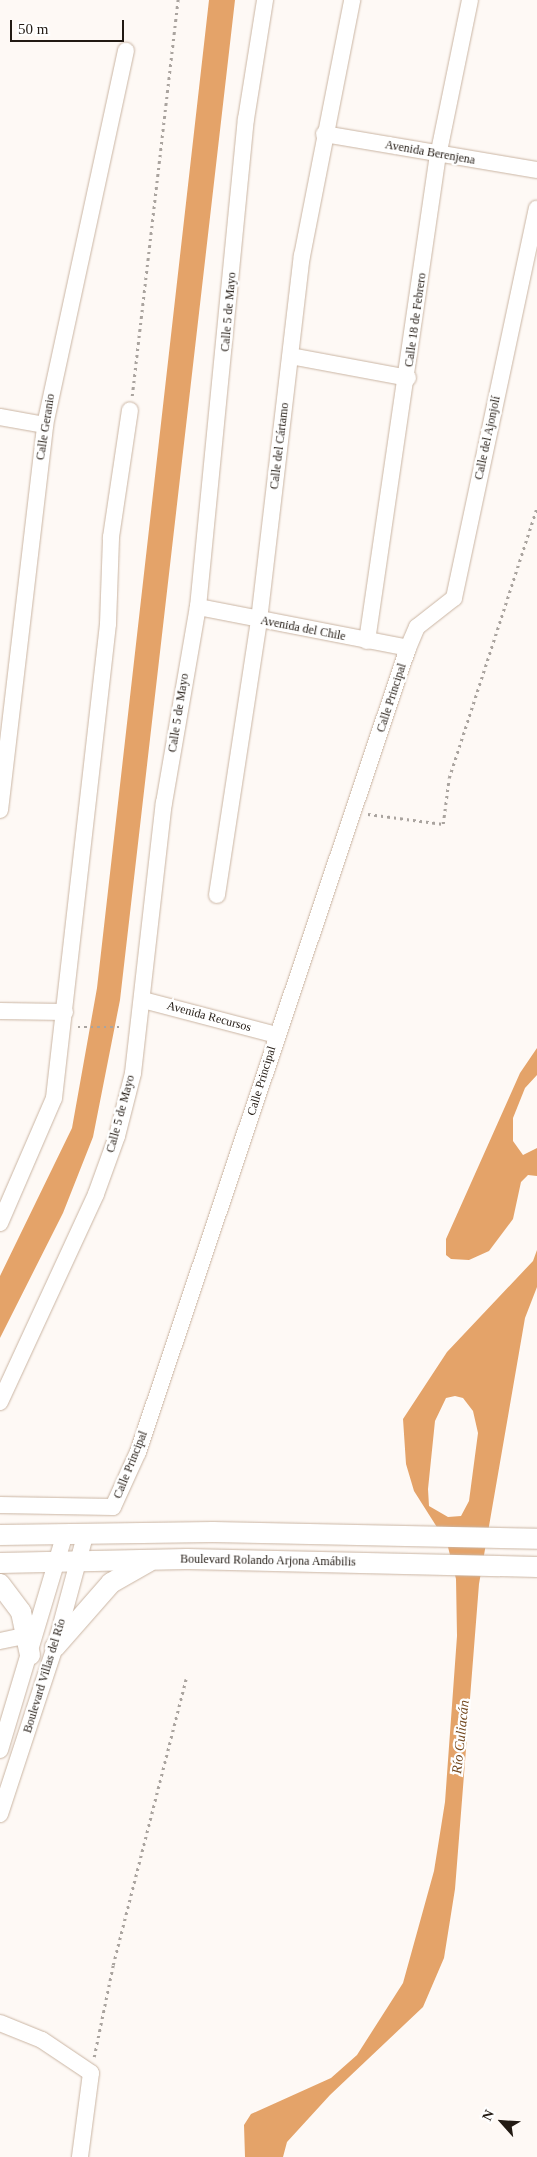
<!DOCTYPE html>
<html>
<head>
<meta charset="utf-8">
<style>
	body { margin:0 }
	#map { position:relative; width:537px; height:2157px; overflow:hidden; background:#fef9f5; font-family:Georgia,serif }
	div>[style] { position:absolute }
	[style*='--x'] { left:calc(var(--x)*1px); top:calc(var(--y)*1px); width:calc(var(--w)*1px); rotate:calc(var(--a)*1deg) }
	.water>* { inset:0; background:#e4a369 }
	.path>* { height:2.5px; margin-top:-1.25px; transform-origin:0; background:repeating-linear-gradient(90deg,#aaa49f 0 2.5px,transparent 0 6.5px) }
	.roads { filter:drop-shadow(0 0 1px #cab5a3) drop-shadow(0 0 1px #cab5a3) }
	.minor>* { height:16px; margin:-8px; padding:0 8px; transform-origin:8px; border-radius:8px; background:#fff }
	.major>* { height:20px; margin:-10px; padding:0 10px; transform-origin:10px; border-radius:10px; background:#fff }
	span { translate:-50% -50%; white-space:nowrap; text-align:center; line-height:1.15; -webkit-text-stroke:4.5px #fff; paint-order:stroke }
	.street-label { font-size:12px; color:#221a13 }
	.water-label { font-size:14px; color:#72471d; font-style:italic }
	.north { position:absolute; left:477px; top:2097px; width:50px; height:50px; -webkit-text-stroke:4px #fff; paint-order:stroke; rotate:296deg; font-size:14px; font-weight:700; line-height:20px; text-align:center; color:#221a13 }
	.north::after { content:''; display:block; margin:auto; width:18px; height:22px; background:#221a13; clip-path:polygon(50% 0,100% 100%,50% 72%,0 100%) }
	.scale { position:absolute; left:10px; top:20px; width:114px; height:22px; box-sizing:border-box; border:2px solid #221a13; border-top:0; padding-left:6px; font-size:15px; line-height:18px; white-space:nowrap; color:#221a13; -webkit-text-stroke:4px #fff; paint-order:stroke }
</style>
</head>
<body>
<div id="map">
	<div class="water">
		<i style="clip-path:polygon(209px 0,235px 0,120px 1000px,93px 1137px,63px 1213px,0 1338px,0 1276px,72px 1128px,97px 988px)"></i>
		<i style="clip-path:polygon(537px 1048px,537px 1075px,525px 1088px,513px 1118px,513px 1141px,523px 1155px,537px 1148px,537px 1176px,528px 1175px,521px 1182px,513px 1219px,489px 1251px,469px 1260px,451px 1259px,446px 1255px,446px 1239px,520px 1073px)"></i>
		<i style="clip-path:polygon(evenodd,537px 1250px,537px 1287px,525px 1318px,479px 1584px,455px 1889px,444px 1958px,423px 2007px,330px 2095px,287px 2142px,283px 2157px,245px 2157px,244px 2125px,251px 2114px,331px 2078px,357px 2055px,403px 1983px,434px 1871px,445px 1802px,457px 1636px,456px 1579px,447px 1543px,414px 1491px,406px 1464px,403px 1419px,447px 1352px,533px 1261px,537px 1250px,455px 1396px,463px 1398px,473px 1411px,478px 1433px,469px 1501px,461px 1516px,448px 1517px,429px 1506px,428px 1489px,435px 1421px,446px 1398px,455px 1396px)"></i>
	</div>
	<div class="path">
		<i style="--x:132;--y:396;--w:399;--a:-83.4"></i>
		<i style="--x:368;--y:814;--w:76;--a:7.6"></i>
		<i style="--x:443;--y:824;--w:46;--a:-82.6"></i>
		<i style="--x:449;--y:778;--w:285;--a:-72"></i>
		<i style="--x:78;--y:1027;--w:45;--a:0"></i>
		<i style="--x:94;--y:2057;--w:94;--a:-78.3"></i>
		<i style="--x:113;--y:1965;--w:295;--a:-75.7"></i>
	</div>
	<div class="roads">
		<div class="minor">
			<i style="--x:324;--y:134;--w:216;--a:9.6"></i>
			<i style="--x:291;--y:356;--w:119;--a:10.6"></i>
			<i style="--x:0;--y:417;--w:46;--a:10.1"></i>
			<i style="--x:198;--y:607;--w:214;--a:11"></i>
			<i style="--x:367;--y:641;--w:490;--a:-81.7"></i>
			<i style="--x:438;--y:156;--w:159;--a:-78.4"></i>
			<i style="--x:0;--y:810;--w:388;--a:-83.3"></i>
			<i style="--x:45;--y:425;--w:383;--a:-77.8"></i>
			<i style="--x:217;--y:895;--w:278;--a:-81.3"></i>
			<i style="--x:259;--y:620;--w:367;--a:-83.3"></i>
			<i style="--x:302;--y:256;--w:261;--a:-78.9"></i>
			<i style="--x:143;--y:1000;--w:138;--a:14.7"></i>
			<i style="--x:0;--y:1011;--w:65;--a:0.9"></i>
			<i style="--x:0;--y:1223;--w:136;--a:-66.6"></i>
			<i style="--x:54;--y:1098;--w:477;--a:-83.5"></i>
			<i style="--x:108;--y:624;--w:87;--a:-88"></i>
			<i style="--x:111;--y:537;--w:128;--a:-81.5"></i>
			<i style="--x:0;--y:1402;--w:229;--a:-65.2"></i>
			<i style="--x:96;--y:1194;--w:62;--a:-70.1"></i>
			<i style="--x:117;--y:1136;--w:65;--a:-75.7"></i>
			<i style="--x:133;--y:1073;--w:272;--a:-83.5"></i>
			<i style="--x:164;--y:803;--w:199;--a:-80.2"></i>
			<i style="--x:198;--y:607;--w:490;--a:-84.4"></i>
			<i style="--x:246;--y:119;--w:121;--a:-80.9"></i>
			<i style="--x:0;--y:1505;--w:113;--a:1"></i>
			<i style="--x:113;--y:1507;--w:60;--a:-65.6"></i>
			<i style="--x:138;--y:1452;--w:848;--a:-71.44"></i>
			<i style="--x:408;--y:648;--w:23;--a:-67"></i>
			<i style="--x:417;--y:627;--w:47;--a:-38.1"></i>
			<i style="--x:454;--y:598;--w:398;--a:-78"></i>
			<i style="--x:0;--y:1641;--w:25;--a:-12"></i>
			<i style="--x:0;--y:1750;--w:223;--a:-73.3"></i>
			<i style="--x:0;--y:1814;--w:176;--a:-71.8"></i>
			<i style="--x:55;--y:1647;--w:115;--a:-74.9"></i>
			<i style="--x:0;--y:2023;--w:45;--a:22"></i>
			<i style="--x:42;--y:2040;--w:59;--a:34"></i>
			<i style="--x:91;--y:2073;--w:85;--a:97.5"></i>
		</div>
		<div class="major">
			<i style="--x:0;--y:1535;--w:213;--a:-0.8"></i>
			<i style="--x:213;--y:1532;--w:324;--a:1.2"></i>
			<i style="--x:0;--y:1563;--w:187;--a:-1.2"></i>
			<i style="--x:187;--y:1559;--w:350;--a:1.3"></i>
			<i style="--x:0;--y:1584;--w:35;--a:53"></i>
			<i style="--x:21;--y:1612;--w:44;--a:78.2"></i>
			<i style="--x:55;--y:1647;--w:85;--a:-48.8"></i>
			<i style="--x:111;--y:1583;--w:43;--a:-29.6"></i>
		</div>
	</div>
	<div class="street-label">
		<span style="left:430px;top:153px;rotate:10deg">Avenida Berenjena</span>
		<span style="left:229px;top:312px;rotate:-85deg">Calle 5 de Mayo</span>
		<span style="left:416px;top:320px;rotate:-82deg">Calle 18 de Febrero</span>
		<span style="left:46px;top:427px;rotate:-81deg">Calle Geranio</span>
		<span style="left:488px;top:438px;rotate:-78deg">Calle del Ajonjolí</span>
		<span style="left:280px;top:446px;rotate:-83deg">Calle del Cártamo</span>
		<span style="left:303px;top:629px;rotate:11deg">Avenida del Chile</span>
		<span style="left:392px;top:698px;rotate:-72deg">Calle Principal</span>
		<span style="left:179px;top:713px;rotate:-81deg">Calle 5 de Mayo</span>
		<span style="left:209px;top:1017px;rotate:15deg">Avenida Recursos</span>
		<span style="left:262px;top:1081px;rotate:-73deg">Calle Principal</span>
		<span style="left:121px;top:1114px;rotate:-75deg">Calle 5 de Mayo</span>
		<span style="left:131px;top:1465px;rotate:-68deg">Calle Principal</span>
		<span style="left:268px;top:1561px;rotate:1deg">Boulevard Rolando Arjona Amábilis</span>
		<span style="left:45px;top:1676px;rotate:-73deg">Boulevard Villas del Río</span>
	</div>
	<div class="water-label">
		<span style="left:461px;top:1737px;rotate:-84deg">Río Culiacán</span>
	</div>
	<div class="north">N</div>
	<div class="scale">50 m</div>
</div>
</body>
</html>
